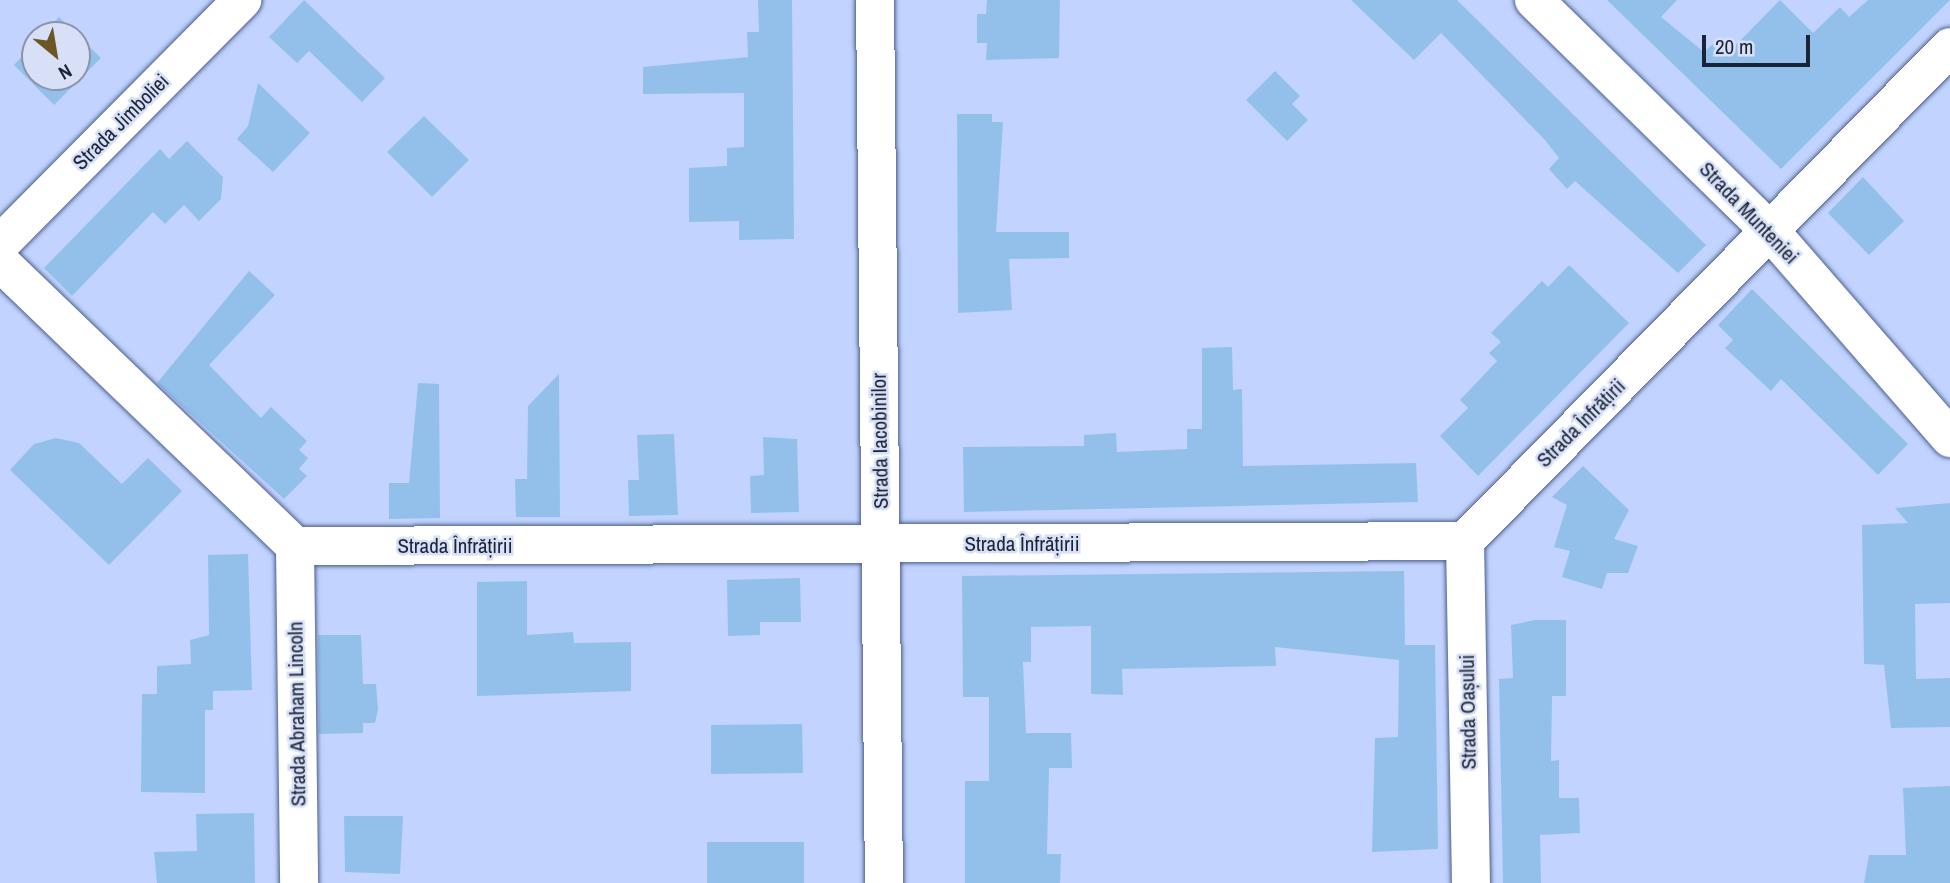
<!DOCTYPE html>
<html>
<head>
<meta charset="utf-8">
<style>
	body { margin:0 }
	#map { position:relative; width:1950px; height:883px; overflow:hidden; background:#c1d3fe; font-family:"Archivo Narrow",sans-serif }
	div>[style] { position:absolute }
	.building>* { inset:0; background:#93c0eb }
	.roads { filter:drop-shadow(0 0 2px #4d5f8d) drop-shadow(0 0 2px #4d5f8d) }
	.minor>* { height:38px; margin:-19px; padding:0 19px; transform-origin:19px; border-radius:19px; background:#fff }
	span { translate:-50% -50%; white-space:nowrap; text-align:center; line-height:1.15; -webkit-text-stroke:5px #d7e0f6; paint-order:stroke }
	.street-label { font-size:21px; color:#1b2336 }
	.north { position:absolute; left:21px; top:21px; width:70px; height:70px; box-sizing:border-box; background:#d7e0f6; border:2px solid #8c94a9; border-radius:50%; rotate:150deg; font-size:19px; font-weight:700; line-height:28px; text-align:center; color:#1b2336 }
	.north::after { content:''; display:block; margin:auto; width:24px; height:32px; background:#6b5726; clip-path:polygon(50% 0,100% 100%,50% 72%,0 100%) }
	.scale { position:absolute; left:1702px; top:35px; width:108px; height:32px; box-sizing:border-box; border:4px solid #1b2336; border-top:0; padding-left:9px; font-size:21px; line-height:24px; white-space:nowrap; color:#1b2336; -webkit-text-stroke:5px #d7e0f6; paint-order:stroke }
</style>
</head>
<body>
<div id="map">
	<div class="building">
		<div style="clip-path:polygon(304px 0,385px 78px,362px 102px,309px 51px,297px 63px,269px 37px)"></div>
		<div style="clip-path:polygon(758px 0,792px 0,794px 239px,739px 240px,739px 221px,689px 222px,689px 168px,727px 166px,727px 148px,744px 147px,744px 93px,643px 94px,643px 67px,748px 57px,747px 32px,759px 32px)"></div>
		<div style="clip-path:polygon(987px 0,1060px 0,1059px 58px,986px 60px,987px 43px,977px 43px,977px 14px,986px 14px)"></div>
		<div style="clip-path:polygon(1351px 0,1457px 0,1706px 245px,1678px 273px,1575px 181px,1567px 189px,1549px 169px,1559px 158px,1545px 140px,1441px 33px,1414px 60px)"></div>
		<div style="clip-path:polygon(1607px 0,1677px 0,1661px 17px,1704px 52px,1713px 44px,1725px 56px,1780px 0,1813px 33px,1840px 7px,1849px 17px,1868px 0,1950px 0,1781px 169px)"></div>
		<div style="clip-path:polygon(59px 17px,101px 58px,54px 105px,14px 65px,35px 42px,35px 77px,77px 77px,77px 35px,42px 35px)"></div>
		<div style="clip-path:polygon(1275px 71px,1300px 96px,1292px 104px,1308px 120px,1287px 141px,1246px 100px)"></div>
		<div style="clip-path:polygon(258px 83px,310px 133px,273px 172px,237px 139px,248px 126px)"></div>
		<div style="clip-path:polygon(957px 114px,992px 114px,992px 122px,1003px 122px,996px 232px,1069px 232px,1069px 258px,1009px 259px,1012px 310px,958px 313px)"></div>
		<div style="clip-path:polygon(424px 116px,469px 160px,432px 197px,387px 152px)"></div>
		<div style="clip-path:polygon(187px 141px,223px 177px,221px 199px,199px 221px,184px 205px,165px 224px,153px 212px,72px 296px,44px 268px,160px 149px,169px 159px)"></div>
		<div style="clip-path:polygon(1863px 177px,1904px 221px,1869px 255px,1828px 213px)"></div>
		<div style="clip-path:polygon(1569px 265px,1629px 323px,1478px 476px,1440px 436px,1468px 408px,1460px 400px,1497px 361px,1489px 353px,1501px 342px,1491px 333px,1542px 281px,1548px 287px)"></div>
		<div style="clip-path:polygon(249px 271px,275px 295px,209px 365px,261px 418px,271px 407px,307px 441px,299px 450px,308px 458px,299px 469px,307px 476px,284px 499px,157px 383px)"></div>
		<div style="clip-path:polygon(1752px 289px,1908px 444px,1878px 475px,1781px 379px,1771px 391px,1725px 348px,1733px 340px,1718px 325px)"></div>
		<div style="clip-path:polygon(1232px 347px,1233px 390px,1242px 389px,1243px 466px,1416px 463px,1418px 502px,964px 512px,963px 447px,1084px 446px,1084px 435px,1116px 433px,1117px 452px,1187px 449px,1187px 429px,1202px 429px,1202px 348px)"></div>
		<div style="clip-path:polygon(559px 374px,560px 517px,516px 517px,515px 479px,527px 479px,528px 406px)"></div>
		<div style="clip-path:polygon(418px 383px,439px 384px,440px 518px,389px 519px,389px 483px,409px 483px)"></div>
		<div style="clip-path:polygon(674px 434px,678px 515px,629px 516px,628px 480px,639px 480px,637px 435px)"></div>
		<div style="clip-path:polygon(763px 437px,797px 439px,799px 512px,751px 513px,750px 476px,764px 475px)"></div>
		<div style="clip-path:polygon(56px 438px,79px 443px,122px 484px,148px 458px,182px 491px,109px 565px,10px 470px,34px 444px)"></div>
		<div style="clip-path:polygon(1583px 466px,1629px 510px,1614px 539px,1638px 546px,1628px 573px,1607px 573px,1602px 589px,1562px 577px,1570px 551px,1554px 547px,1567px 505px,1552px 497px)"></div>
		<div style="clip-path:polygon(1950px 503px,1950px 603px,1915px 604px,1916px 679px,1950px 678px,1950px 727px,1891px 728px,1884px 665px,1864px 664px,1862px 525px,1908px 523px,1895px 508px)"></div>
		<div style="clip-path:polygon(248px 554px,252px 690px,213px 691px,213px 710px,205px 710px,205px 793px,141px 792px,142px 694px,157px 694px,157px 666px,191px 664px,190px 640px,209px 635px,208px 555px)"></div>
		<div style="clip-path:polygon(1404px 571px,1405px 645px,1435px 645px,1438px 849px,1372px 852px,1375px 738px,1398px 737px,1399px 660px,1275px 647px,1276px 666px,1122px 669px,1123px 695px,1091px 694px,1091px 626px,1031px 627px,1031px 662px,1023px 662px,1026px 733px,1071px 733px,1072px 768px,1049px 768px,1047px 854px,1061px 854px,1060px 883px,965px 883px,965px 781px,989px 781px,989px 697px,963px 697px,962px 576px)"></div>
		<div style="clip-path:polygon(800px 578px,801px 622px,760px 622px,760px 635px,728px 636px,727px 580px)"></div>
		<div style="clip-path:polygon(527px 581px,527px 635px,573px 632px,574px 643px,631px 642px,631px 691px,477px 696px,477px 582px)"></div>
		<div style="clip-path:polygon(1535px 620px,1566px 620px,1566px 696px,1552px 696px,1551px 761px,1559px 760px,1559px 798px,1579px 798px,1580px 833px,1540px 835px,1541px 883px,1503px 883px,1499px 679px,1513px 678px,1511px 625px)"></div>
		<div style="clip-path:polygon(318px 635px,361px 635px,363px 684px,376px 684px,378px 709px,375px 723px,363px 723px,363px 733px,319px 734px)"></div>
		<div style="clip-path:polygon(802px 724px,803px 773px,711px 774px,711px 725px)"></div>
		<div style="clip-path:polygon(1950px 786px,1950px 883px,1864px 883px,1869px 855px,1906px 855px,1903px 788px)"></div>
		<div style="clip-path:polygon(254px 813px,255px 883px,157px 883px,154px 852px,197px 851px,196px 814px)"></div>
		<div style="clip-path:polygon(344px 816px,403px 816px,400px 874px,345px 872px)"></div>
		<div style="clip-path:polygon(707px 842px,804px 842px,804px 883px,707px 883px)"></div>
	</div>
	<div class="roads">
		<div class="minor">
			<div style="left:875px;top:0;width:883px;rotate:89.42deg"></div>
			<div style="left:1534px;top:0;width:332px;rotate:44.4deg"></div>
			<div style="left:1771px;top:232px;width:273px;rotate:49deg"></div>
			<div style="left:0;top:244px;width:344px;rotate:-45.2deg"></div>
			<div style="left:0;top:262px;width:409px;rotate:43.9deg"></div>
			<div style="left:295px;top:546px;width:1170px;rotate:-0.24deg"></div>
			<div style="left:1465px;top:541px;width:692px;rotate:-45.53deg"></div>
			<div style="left:1465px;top:541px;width:342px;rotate:89deg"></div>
			<div style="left:295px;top:546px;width:337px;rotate:89.3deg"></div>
		</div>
	</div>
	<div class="street-label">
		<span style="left:121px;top:122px;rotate:-45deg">Strada Jimboliei</span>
		<span style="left:1749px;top:213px;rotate:46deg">Strada Munteniei</span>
		<span style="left:1581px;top:423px;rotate:-45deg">Strada Înfrățirii</span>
		<span style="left:880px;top:441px;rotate:-91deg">Strada Iacobinilor</span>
		<span style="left:1022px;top:544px">Strada Înfrățirii</span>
		<span style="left:455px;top:546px">Strada Înfrățirii</span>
		<span style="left:1468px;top:712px;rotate:-91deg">Strada Oașului</span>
		<span style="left:297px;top:714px;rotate:-91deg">Strada Abraham Lincoln</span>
	</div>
	<div class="north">N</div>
	<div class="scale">20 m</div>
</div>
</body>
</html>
